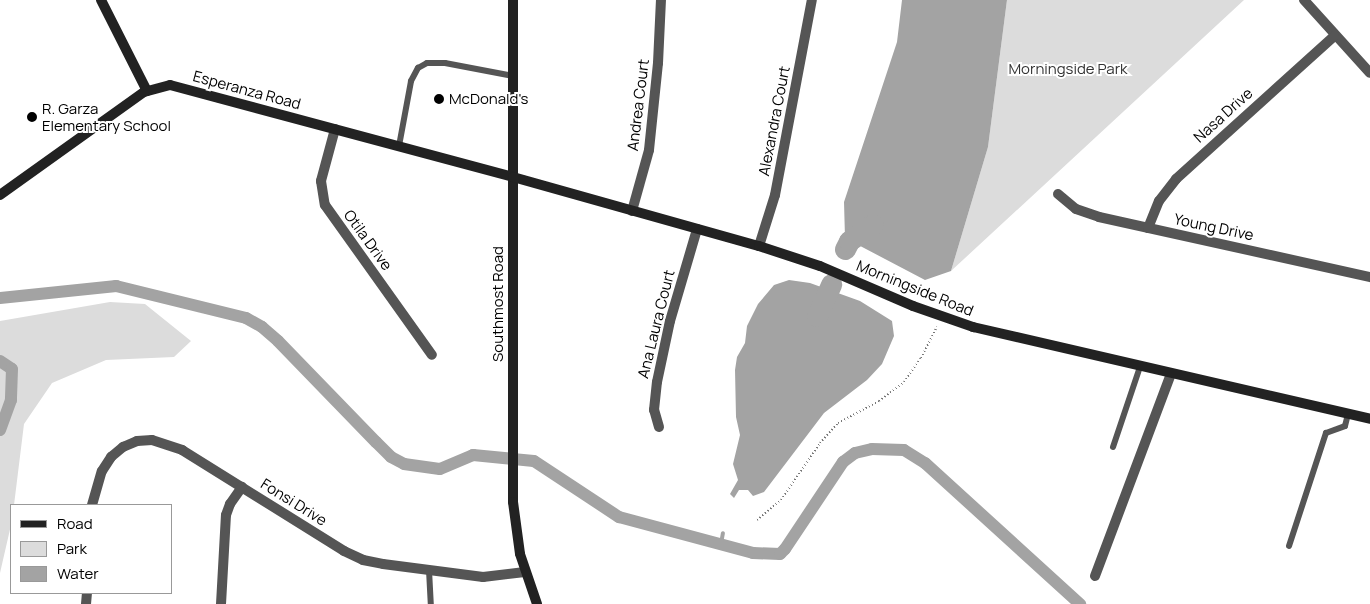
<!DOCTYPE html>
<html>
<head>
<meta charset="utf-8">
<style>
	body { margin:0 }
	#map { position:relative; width:1370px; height:604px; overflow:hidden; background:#fff; font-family:Manrope,sans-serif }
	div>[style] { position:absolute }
	.green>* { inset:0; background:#dcdcdc }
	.water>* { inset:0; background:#a3a3a3 }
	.stream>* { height:4px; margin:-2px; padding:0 2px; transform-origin:2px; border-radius:2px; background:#a3a3a3 }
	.canal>* { height:12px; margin:-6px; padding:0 6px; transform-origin:6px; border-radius:6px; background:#a3a3a3 }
	.river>* { height:21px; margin:-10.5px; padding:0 10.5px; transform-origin:10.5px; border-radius:10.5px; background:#a3a3a3 }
	.path>* { height:2px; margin-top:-1px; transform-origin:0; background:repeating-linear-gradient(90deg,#777 0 1px,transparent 0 3.5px) }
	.lane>* { height:6px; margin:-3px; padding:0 3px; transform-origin:3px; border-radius:3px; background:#555 }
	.street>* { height:10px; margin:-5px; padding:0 5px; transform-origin:5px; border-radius:5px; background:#555 }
	.secondary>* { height:10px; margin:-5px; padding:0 5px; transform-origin:5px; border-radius:5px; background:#222 }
	.dots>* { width:14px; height:14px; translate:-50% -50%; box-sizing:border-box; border:2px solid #fff; border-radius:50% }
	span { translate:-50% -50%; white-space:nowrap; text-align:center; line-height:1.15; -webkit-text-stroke:4px #fff; paint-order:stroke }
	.park-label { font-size:15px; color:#333 }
	.street-label { font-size:15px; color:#000 }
	.poi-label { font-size:15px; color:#000 }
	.left { translate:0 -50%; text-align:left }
	.legend { position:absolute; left:10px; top:504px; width:162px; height:90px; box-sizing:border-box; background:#fff; border:1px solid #999; margin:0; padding:6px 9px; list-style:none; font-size:15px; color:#000 }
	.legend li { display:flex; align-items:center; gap:10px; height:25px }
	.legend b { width:25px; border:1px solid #999 }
</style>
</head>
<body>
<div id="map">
	<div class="green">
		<div style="clip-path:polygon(1007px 0,1244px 0,951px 271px,988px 147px)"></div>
		<div style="clip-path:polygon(110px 302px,145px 304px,191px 341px,174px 357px,106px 360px,52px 383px,24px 424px,14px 505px,11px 505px,11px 525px,0 573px,0 321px)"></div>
	</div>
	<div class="water">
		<div style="clip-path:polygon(902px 0,1007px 0,988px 147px,951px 271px,925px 280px,845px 238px,844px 202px,897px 42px)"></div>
		<div style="clip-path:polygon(789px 280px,810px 283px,860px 301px,892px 321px,894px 336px,882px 364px,867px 380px,824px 413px,764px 492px,753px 496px,748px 490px,739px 490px,734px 498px,730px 494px,738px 480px,733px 464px,740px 435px,736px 417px,735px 370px,737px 357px,745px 343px,747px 326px,758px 304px,774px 285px)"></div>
	</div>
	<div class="stream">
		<div style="left:721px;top:544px;width:11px;rotate:-80deg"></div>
	</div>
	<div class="canal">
		<div style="left:0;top:298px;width:117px;rotate:-5.9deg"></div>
		<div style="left:116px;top:286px;width:134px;rotate:13.8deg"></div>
		<div style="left:246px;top:318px;width:18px;rotate:29deg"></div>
		<div style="left:262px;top:327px;width:21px;rotate:41deg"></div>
		<div style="left:278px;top:341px;width:141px;rotate:45.9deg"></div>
		<div style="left:376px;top:442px;width:21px;rotate:45deg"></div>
		<div style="left:391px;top:457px;width:15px;rotate:28deg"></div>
		<div style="left:404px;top:464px;width:36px;rotate:8deg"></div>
		<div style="left:440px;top:469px;width:36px;rotate:-23deg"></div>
		<div style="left:473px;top:455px;width:61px;rotate:5.6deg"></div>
		<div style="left:534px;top:461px;width:102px;rotate:33.4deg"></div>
		<div style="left:619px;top:517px;width:139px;rotate:15deg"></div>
		<div style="left:753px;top:553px;width:27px;rotate:2deg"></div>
		<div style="left:780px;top:554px;width:7px;rotate:-45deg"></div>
		<div style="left:785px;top:549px;width:105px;rotate:-56.3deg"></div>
		<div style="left:843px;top:462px;width:15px;rotate:-37deg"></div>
		<div style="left:855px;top:453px;width:17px;rotate:-13deg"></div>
		<div style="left:872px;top:449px;width:32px;rotate:2deg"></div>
		<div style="left:904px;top:450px;width:25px;rotate:32deg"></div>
		<div style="left:925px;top:463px;width:210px;rotate:42.3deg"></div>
		<div style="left:0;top:361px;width:14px;rotate:34deg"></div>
		<div style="left:12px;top:369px;width:31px;rotate:92deg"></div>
		<div style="left:11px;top:400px;width:32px;rotate:110deg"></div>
	</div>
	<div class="river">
		<div style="left:845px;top:249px;width:9px;rotate:-63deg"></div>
		<div style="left:849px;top:241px;width:29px;rotate:-35deg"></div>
		<div style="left:817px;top:316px;width:35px;rotate:-66deg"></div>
	</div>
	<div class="path">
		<div style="left:757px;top:520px;width:31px;rotate:-40deg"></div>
		<div style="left:781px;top:500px;width:69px;rotate:-55.6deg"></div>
		<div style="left:820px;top:443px;width:27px;rotate:-48deg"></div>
		<div style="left:838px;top:423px;width:47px;rotate:-28.2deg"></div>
		<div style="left:879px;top:401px;width:31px;rotate:-37deg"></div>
		<div style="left:904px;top:382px;width:29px;rotate:-55deg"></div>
		<div style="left:921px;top:358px;width:35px;rotate:-63deg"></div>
	</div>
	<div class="lane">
		<div style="left:399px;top:146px;width:66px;rotate:-79.5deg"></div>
		<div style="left:411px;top:81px;width:15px;rotate:-62deg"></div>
		<div style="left:418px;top:68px;width:10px;rotate:-29deg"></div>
		<div style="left:427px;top:63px;width:18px"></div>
		<div style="left:445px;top:63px;width:69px;rotate:10.8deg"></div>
		<div style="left:1113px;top:447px;width:84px;rotate:-71.4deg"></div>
		<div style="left:1289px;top:546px;width:119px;rotate:-71.9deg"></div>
		<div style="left:1326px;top:433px;width:20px;rotate:-20deg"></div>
		<div style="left:1345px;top:426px;width:12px;rotate:-76deg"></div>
		<div style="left:429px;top:570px;width:34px;rotate:87deg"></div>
	</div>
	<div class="street">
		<div style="left:1304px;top:0;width:98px;rotate:47.9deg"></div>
		<div style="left:335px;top:129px;width:54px;rotate:105.1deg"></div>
		<div style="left:321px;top:181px;width:24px;rotate:81deg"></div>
		<div style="left:325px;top:205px;width:184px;rotate:54.5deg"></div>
		<div style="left:1058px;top:194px;width:23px;rotate:40deg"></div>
		<div style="left:1076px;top:209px;width:24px;rotate:19deg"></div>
		<div style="left:1099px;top:217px;width:278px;rotate:12.5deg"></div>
		<div style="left:632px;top:211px;width:63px;rotate:-74.4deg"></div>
		<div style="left:649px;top:150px;width:87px;rotate:-84.1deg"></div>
		<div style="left:658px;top:63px;width:63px;rotate:-87.3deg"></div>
		<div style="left:1148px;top:228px;width:29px;rotate:-68deg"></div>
		<div style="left:1159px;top:201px;width:28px;rotate:-52deg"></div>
		<div style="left:1176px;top:179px;width:213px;rotate:-42.1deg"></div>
		<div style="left:759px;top:246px;width:53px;rotate:-72.6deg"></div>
		<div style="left:775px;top:195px;width:198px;rotate:-79.3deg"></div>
		<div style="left:659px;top:427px;width:18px;rotate:-106deg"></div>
		<div style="left:654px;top:410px;width:28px;rotate:-84deg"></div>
		<div style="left:657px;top:382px;width:62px;rotate:-78deg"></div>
		<div style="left:670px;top:321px;width:96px;rotate:-73.6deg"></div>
		<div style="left:92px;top:505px;width:35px;rotate:-74deg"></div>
		<div style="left:102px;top:471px;width:17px;rotate:-57deg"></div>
		<div style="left:111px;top:457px;width:16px;rotate:-40deg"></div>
		<div style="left:123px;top:447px;width:15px;rotate:-23deg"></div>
		<div style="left:137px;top:441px;width:15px;rotate:-4deg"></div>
		<div style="left:152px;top:440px;width:32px;rotate:18deg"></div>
		<div style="left:182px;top:450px;width:191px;rotate:31.9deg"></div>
		<div style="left:344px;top:551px;width:21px;rotate:25deg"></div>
		<div style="left:363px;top:560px;width:20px;rotate:11deg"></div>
		<div style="left:383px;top:564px;width:101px;rotate:7.4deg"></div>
		<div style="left:483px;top:577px;width:42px;rotate:-6.8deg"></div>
		<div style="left:1095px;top:576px;width:216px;rotate:-69.4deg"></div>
		<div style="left:86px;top:604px;width:11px;rotate:-85deg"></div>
		<div style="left:221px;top:604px;width:89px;rotate:-86.8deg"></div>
		<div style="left:226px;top:515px;width:12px;rotate:-70deg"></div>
		<div style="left:230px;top:504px;width:21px;rotate:-55deg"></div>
	</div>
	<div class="secondary">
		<div style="left:101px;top:0;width:102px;rotate:63.2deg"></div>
		<div style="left:513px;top:0;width:502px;rotate:90deg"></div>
		<div style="left:513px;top:502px;width:52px;rotate:82.3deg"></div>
		<div style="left:520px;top:554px;width:53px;rotate:71.2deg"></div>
		<div style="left:0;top:195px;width:177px;rotate:-35.6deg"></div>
		<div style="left:144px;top:92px;width:27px;rotate:-15deg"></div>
		<div style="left:170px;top:85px;width:355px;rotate:15deg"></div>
		<div style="left:513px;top:177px;width:255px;rotate:15.7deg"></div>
		<div style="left:759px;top:246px;width:64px;rotate:18.2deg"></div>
		<div style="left:820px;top:266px;width:101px;rotate:23.3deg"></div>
		<div style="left:913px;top:306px;width:64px;rotate:19.3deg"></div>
		<div style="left:973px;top:327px;width:408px;rotate:13deg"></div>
	</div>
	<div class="dots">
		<div style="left:439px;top:99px;background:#000"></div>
		<div style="left:32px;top:117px;background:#000"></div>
	</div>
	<div class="park-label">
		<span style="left:1068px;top:69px">Morningside Park</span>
	</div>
	<div class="street-label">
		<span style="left:247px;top:90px;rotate:15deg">Esperanza Road</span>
		<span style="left:638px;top:105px;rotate:-83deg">Andrea Court</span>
		<span style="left:1223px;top:115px;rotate:-42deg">Nasa Drive</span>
		<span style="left:774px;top:121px;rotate:-79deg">Alexandra Court</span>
		<span style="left:1214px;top:227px;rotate:12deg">Young Drive</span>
		<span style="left:368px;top:240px;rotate:54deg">Otila Drive</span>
		<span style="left:915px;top:288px;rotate:22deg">Morningside Road</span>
		<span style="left:498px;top:304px;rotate:-90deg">Southmost Road</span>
		<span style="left:656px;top:324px;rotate:-76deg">Ana Laura Court</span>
		<span style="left:294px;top:502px;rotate:32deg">Fonsi Drive</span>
	</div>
	<div class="poi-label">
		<span class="left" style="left:449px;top:99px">McDonald's</span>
		<span class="left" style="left:42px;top:117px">R. Garza<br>Elementary School</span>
	</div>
	<ul class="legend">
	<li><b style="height:6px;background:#222"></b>Road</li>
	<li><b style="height:14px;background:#dcdcdc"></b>Park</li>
	<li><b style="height:14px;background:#a3a3a3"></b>Water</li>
	</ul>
</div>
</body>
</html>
